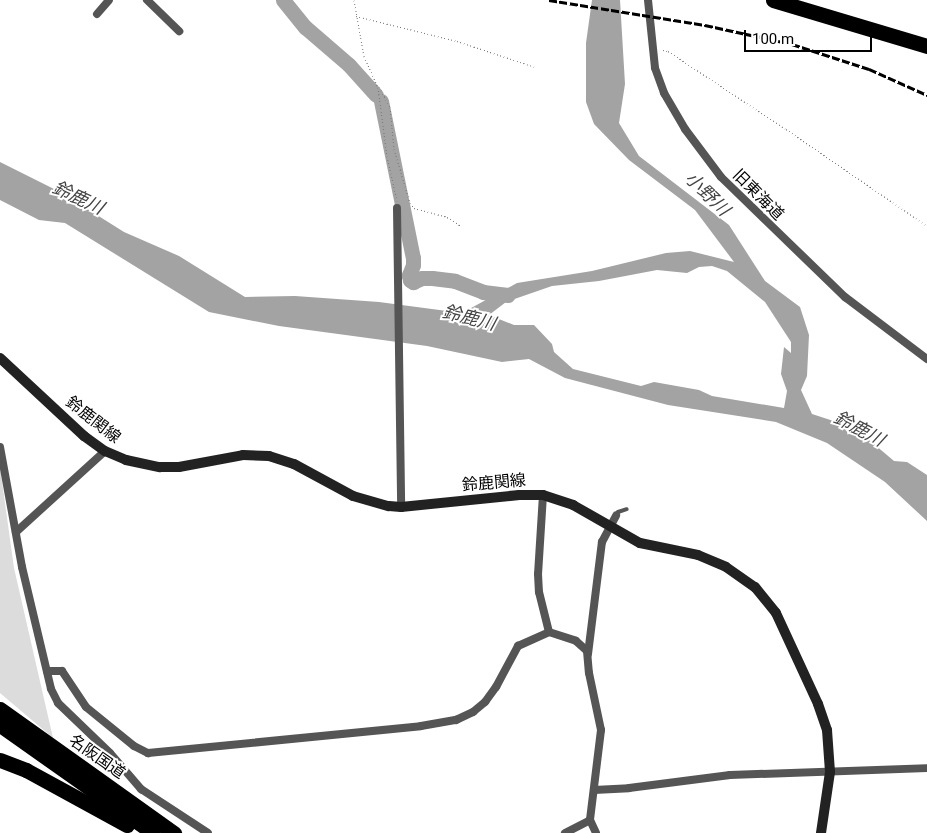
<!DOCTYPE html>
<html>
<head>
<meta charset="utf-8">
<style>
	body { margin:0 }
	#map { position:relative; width:927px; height:833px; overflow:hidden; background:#fff; font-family:Roboto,"Noto Sans JP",sans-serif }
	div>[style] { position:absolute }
	.green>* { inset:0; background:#dcdcdc }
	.water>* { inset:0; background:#a3a3a3 }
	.river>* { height:15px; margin:-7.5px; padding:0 7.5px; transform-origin:7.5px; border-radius:7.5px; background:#a3a3a3 }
	.path>* { height:1px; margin-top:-0.5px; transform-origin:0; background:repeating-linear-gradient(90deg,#777 0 1px,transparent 0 3.5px) }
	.lane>* { height:4px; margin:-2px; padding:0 2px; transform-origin:2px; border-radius:2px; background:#555 }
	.street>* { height:8px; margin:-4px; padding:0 4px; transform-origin:4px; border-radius:4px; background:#555 }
	.secondary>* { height:10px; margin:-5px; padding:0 5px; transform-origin:5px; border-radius:5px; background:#222 }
	.highway>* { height:15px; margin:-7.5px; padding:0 7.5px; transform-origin:7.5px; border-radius:7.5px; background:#000 }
	.rail>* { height:2.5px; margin-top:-1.25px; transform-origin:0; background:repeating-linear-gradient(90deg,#000 0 8px,transparent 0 10.5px) }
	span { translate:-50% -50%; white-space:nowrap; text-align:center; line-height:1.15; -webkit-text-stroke:4px #fff; paint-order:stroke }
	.street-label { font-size:16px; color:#000 }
	.water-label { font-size:18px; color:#444; font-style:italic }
	.scale { position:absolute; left:744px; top:30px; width:128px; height:22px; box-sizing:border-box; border:2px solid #000; border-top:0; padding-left:6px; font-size:15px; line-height:18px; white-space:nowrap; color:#000; -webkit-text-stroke:4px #fff; paint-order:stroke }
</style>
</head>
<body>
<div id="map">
	<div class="green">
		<div style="clip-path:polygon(0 467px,14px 568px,53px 738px,0 693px)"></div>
	</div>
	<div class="water">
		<div style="clip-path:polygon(evenodd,592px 0,620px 0,625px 84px,619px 123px,639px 156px,729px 225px,765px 281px,800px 307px,809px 335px,807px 376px,801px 390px,812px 414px,855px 428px,894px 461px,907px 462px,927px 475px,927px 521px,885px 482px,827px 443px,776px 422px,668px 405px,565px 378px,529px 359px,502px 362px,427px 346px,279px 326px,209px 312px,65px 223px,39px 220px,0 200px,0 162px,62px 193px,124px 232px,179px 256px,245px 297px,295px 296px,379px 302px,462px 313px,517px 283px,592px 271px,666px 253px,690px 251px,734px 262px,695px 210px,629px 160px,594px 124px,586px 102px,586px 43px,592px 0,712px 266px,727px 271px,765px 302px,791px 342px,791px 353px,784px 347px,781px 374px,787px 391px,784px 408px,712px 396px,699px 390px,654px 382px,641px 386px,573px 369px,554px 352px,552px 344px,534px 325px,514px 325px,489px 315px,506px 302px,552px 286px,599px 281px,657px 270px,687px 273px,699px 267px,712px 266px)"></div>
	</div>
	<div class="river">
		<div style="left:283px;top:0;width:35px;rotate:51deg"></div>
		<div style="left:305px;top:27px;width:58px;rotate:40.8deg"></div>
		<div style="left:349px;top:65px;width:40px;rotate:48deg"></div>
		<div style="left:381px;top:101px;width:160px;rotate:78.5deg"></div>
		<div style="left:413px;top:258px;width:7px;rotate:90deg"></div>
		<div style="left:413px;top:265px;width:11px;rotate:112deg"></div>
		<div style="left:409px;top:275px;width:5px;rotate:79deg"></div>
		<div style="left:410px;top:280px;width:4px;rotate:34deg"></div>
		<div style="left:413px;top:282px;width:10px;rotate:-24deg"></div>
		<div style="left:422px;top:278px;width:10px"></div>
		<div style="left:432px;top:278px;width:23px;rotate:7deg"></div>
		<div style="left:455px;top:281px;width:30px;rotate:21deg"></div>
		<div style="left:483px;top:292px;width:25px;rotate:7deg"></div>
	</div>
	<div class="path">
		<div style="left:354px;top:0;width:57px;rotate:79.9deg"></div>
		<div style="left:364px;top:56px;width:34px;rotate:66deg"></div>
		<div style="left:378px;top:87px;width:70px;rotate:82.6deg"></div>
		<div style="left:387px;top:156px;width:46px;rotate:77.5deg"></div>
		<div style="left:356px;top:16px;width:104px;rotate:13.9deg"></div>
		<div style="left:457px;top:41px;width:82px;rotate:18.4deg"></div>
		<div style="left:663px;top:50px;width:5px;rotate:11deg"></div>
		<div style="left:668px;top:51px;width:141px;rotate:33.5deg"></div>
		<div style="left:786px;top:129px;width:171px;rotate:34.5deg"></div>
		<div style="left:379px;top:87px;width:23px;rotate:61deg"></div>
		<div style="left:390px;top:107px;width:42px;rotate:84.6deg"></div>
		<div style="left:394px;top:149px;width:56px;rotate:73.5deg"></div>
		<div style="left:410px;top:203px;width:6px;rotate:51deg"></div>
		<div style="left:414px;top:208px;width:34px;rotate:15deg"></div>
		<div style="left:447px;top:217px;width:17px;rotate:33deg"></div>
	</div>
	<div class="lane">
		<div style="left:616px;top:516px;width:4px;rotate:-63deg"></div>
		<div style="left:618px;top:512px;width:9px;rotate:-18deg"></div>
	</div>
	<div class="street">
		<div style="left:147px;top:0;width:45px;rotate:44.1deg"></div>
		<div style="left:648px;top:0;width:68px;rotate:84.1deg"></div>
		<div style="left:655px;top:68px;width:27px;rotate:70deg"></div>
		<div style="left:664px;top:93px;width:42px;rotate:59.7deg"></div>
		<div style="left:685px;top:129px;width:60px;rotate:53.1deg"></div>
		<div style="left:721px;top:177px;width:173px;rotate:44.1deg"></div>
		<div style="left:845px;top:297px;width:103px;rotate:37.1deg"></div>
		<div style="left:97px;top:14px;width:18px;rotate:-49deg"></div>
		<div style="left:397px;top:208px;width:299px;rotate:89.2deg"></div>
		<div style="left:0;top:447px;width:122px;rotate:79.6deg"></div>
		<div style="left:22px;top:567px;width:125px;rotate:76.6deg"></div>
		<div style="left:51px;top:689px;width:16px;rotate:63deg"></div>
		<div style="left:58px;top:703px;width:72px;rotate:43.9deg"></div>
		<div style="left:110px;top:753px;width:48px;rotate:49.3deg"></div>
		<div style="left:141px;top:789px;width:80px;rotate:33.3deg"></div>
		<div style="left:543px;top:495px;width:79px;rotate:93.6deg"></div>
		<div style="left:538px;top:574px;width:18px;rotate:87deg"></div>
		<div style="left:539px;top:592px;width:41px;rotate:76deg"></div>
		<div style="left:16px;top:532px;width:120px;rotate:-42.3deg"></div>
		<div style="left:588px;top:654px;width:113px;rotate:-82.9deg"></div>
		<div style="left:602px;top:542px;width:30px;rotate:-62deg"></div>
		<div style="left:47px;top:671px;width:15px"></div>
		<div style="left:62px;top:671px;width:43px;rotate:56.3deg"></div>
		<div style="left:86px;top:707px;width:62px;rotate:39.1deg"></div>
		<div style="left:134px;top:746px;width:16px;rotate:27deg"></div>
		<div style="left:148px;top:753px;width:274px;rotate:-5.6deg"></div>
		<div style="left:421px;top:726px;width:36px;rotate:-10deg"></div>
		<div style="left:456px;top:720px;width:19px;rotate:-25deg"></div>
		<div style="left:473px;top:712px;width:16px;rotate:-40deg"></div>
		<div style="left:485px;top:702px;width:19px;rotate:-54deg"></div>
		<div style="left:496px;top:687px;width:47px;rotate:-61.8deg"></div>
		<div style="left:518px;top:646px;width:34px;rotate:-24deg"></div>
		<div style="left:549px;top:632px;width:28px;rotate:18deg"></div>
		<div style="left:576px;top:641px;width:15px;rotate:42deg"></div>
		<div style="left:587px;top:651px;width:22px;rotate:85deg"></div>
		<div style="left:589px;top:673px;width:58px;rotate:78.1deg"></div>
		<div style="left:601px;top:730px;width:91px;rotate:97deg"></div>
		<div style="left:590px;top:820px;width:14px;rotate:65deg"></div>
		<div style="left:594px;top:790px;width:35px;rotate:-3deg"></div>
		<div style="left:629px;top:788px;width:102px;rotate:-7.3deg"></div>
		<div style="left:730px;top:775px;width:197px;rotate:-2deg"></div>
		<div style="left:565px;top:833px;width:28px;rotate:-27deg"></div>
	</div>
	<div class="secondary">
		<div style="left:0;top:358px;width:115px;rotate:42.9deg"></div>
		<div style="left:84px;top:436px;width:26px;rotate:36deg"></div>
		<div style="left:105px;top:451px;width:23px;rotate:23deg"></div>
		<div style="left:126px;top:460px;width:35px;rotate:12deg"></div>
		<div style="left:160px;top:467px;width:19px"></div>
		<div style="left:179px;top:467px;width:65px;rotate:-10.6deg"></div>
		<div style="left:243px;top:455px;width:26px;rotate:2deg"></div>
		<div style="left:269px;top:456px;width:26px;rotate:18deg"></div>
		<div style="left:294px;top:464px;width:67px;rotate:28.5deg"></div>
		<div style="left:353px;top:496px;width:37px;rotate:16deg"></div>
		<div style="left:389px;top:506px;width:12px;rotate:5deg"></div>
		<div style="left:401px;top:507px;width:119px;rotate:-5.8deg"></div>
		<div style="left:519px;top:495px;width:24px"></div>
		<div style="left:543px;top:495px;width:32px;rotate:18deg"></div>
		<div style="left:573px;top:505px;width:77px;rotate:29.6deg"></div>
		<div style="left:640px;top:543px;width:59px;rotate:11.7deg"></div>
		<div style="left:698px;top:555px;width:30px;rotate:23deg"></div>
		<div style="left:726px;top:567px;width:35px;rotate:35deg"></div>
		<div style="left:755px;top:587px;width:33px;rotate:51deg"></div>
		<div style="left:776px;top:613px;width:100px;rotate:65.2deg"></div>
		<div style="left:818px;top:704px;width:28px;rotate:71deg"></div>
		<div style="left:827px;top:730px;width:42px;rotate:85.9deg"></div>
		<div style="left:830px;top:772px;width:62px;rotate:98.4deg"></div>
	</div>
	<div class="highway">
		<div style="left:773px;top:0;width:161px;rotate:16.6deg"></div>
		<div style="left:0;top:709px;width:214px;rotate:35.5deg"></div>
		<div style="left:0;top:725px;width:187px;rotate:35.2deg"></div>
		<div style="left:0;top:760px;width:28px;rotate:21deg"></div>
		<div style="left:26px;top:770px;width:115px;rotate:28.6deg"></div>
	</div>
	<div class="rail">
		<div style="left:549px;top:0;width:158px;rotate:9.1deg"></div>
		<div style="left:705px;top:25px;width:89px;rotate:12.3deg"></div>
		<div style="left:792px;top:44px;width:81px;rotate:18deg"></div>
		<div style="left:869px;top:69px;width:64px;rotate:24.1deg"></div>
	</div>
	<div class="street-label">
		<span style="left:758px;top:195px;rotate:45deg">旧東海道</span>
		<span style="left:93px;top:420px;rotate:38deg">鈴鹿関線</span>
		<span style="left:494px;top:483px;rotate:-5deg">鈴鹿関線</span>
		<span style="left:97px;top:757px;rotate:35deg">名阪国道</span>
	</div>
	<div class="water-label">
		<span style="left:707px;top:194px;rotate:44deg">小野川</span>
		<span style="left:78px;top:198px;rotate:25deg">鈴鹿川</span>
		<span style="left:469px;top:318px;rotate:14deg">鈴鹿川</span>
		<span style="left:859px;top:429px;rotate:28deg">鈴鹿川</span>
	</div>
	<div class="scale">100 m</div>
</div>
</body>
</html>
